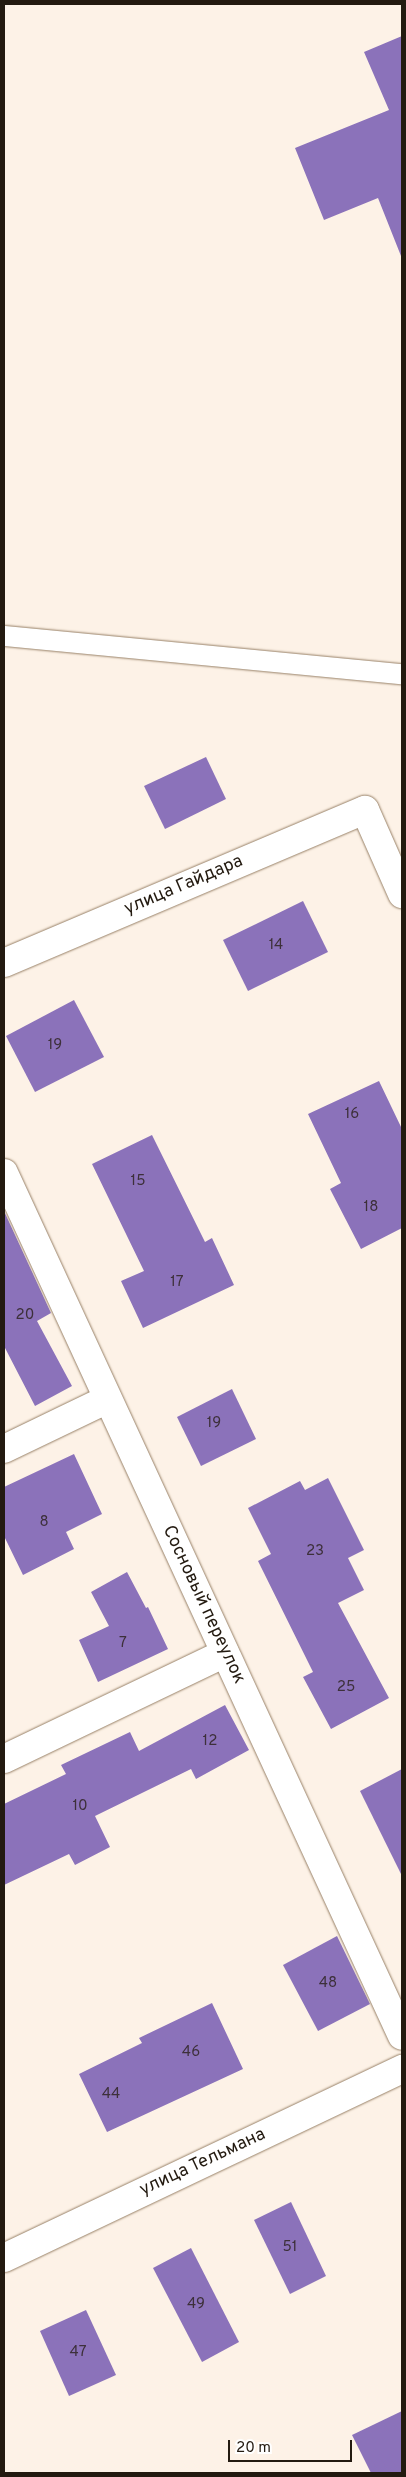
<!DOCTYPE html>
<html>
<head>
<meta charset="utf-8">
<style>
	body { margin:0 }
	#map { position:relative; width:406px; height:2477px; overflow:hidden; background:#fdf2e7; font-family:Overpass,sans-serif }
	div>[style] { position:absolute }
	.building>* { inset:0; background:#8b72ba }
	.roads { filter:drop-shadow(0 0 1px #988167) drop-shadow(0 0 1px #988167) }
	.service>* { height:20px; margin:-10px; padding:0 10px; transform-origin:10px; border-radius:10px; background:#fff }
	.minor>* { height:28px; margin:-14px; padding:0 14px; transform-origin:14px; border-radius:14px; background:#fff }
	span { translate:-50% -50%; white-space:nowrap; text-align:center; line-height:1.15; -webkit-text-stroke:4px #fff; paint-order:stroke }
	.number-label { font-size:15px; color:#3d303a }
	.number-label span { -webkit-text-stroke-width:0 }
	.street-label { font-size:18px; color:#231a10 }
	.frame { position:absolute; inset:0; border:5px solid #231a10; pointer-events:none }
	.scale { position:absolute; left:228px; top:2440px; width:124px; height:22px; box-sizing:border-box; border:2px solid #231a10; border-top:0; padding-left:6px; font-size:15px; line-height:18px; white-space:nowrap; color:#231a10; -webkit-text-stroke:4px #fff; paint-order:stroke }
</style>
</head>
<body>
<div id="map">
	<div class="building">
		<div style="clip-path:polygon(402px 36px,402px 256px,401px 256px,378px 198px,324px 220px,295px 148px,389px 110px,364px 52px)"></div>
		<div style="clip-path:polygon(206px 757px,226px 799px,165px 829px,144px 786px)"></div>
		<div style="clip-path:polygon(303px 901px,328px 952px,248px 991px,223px 940px)"></div>
		<div style="clip-path:polygon(74px 1000px,104px 1057px,35px 1092px,6px 1036px)"></div>
		<div style="clip-path:polygon(379px 1081px,402px 1129px,402px 1228px,361px 1249px,330px 1189px,341px 1183px,308px 1114px)"></div>
		<div style="clip-path:polygon(152px 1135px,205px 1242px,212px 1238px,234px 1285px,143px 1328px,121px 1281px,144px 1271px,92px 1164px)"></div>
		<div style="clip-path:polygon(4px 1211px,51px 1313px,37px 1321px,72px 1386px,35px 1406px,4px 1346px)"></div>
		<div style="clip-path:polygon(232px 1389px,256px 1439px,201px 1466px,177px 1417px)"></div>
		<div style="clip-path:polygon(74px 1454px,102px 1514px,66px 1532px,74px 1549px,23px 1575px,4px 1536px,4px 1487px)"></div>
		<div style="clip-path:polygon(328px 1478px,364px 1550px,348px 1558px,364px 1590px,338px 1603px,389px 1698px,331px 1729px,303px 1677px,313px 1672px,258px 1561px,271px 1554px,248px 1508px,300px 1481px,305px 1490px)"></div>
		<div style="clip-path:polygon(127px 1572px,146px 1608px,148px 1607px,168px 1649px,98px 1682px,79px 1640px,109px 1626px,91px 1592px)"></div>
		<div style="clip-path:polygon(225px 1705px,249px 1750px,196px 1779px,191px 1769px,95px 1816px,110px 1847px,75px 1865px,69px 1854px,4px 1885px,4px 1804px,66px 1774px,61px 1765px,130px 1732px,139px 1751px)"></div>
		<div style="clip-path:polygon(402px 1769px,402px 1876px,360px 1791px)"></div>
		<div style="clip-path:polygon(337px 1936px,370px 2004px,318px 2031px,283px 1965px)"></div>
		<div style="clip-path:polygon(212px 2003px,243px 2069px,107px 2132px,79px 2074px,142px 2043px,139px 2038px)"></div>
		<div style="clip-path:polygon(291px 2202px,326px 2276px,290px 2294px,254px 2220px)"></div>
		<div style="clip-path:polygon(191px 2248px,239px 2342px,202px 2362px,153px 2268px)"></div>
		<div style="clip-path:polygon(86px 2310px,116px 2375px,69px 2396px,40px 2331px)"></div>
		<div style="clip-path:polygon(402px 2411px,402px 2473px,371px 2473px,352px 2435px)"></div>
	</div>
	<div class="roads">
		<div class="service">
			<div style="left:4px;top:636px;width:400px;rotate:5.5deg"></div>
		</div>
		<div class="minor">
			<div style="left:4px;top:963px;width:392px;rotate:-23deg"></div>
			<div style="left:365px;top:810px;width:92px;rotate:66.2deg"></div>
			<div style="left:4px;top:1173px;width:950px;rotate:65.24deg"></div>
			<div style="left:4px;top:1449px;width:115px;rotate:-25.7deg"></div>
			<div style="left:4px;top:1759px;width:245px;rotate:-25.6deg"></div>
			<div style="left:4px;top:2258px;width:441px;rotate:-25.4deg"></div>
		</div>
	</div>
	<div class="number-label">
		<span style="left:276px;top:946px">14</span>
		<span style="left:55px;top:1046px">19</span>
		<span style="left:352px;top:1115px">16</span>
		<span style="left:138px;top:1182px">15</span>
		<span style="left:371px;top:1208px">18</span>
		<span style="left:177px;top:1283px">17</span>
		<span style="left:25px;top:1316px">20</span>
		<span style="left:214px;top:1424px">19</span>
		<span style="left:44px;top:1523px">8</span>
		<span style="left:315px;top:1552px">23</span>
		<span style="left:123px;top:1644px">7</span>
		<span style="left:346px;top:1688px">25</span>
		<span style="left:210px;top:1742px">12</span>
		<span style="left:80px;top:1807px">10</span>
		<span style="left:328px;top:1984px">48</span>
		<span style="left:191px;top:2053px">46</span>
		<span style="left:111px;top:2095px">44</span>
		<span style="left:290px;top:2248px">51</span>
		<span style="left:196px;top:2305px">49</span>
		<span style="left:78px;top:2353px">47</span>
	</div>
	<div class="street-label">
		<span style="left:184px;top:886px;rotate:-23deg">улица Гайдара</span>
		<span style="left:203px;top:1605px;rotate:65deg">Сосновый переулок</span>
		<span style="left:203px;top:2163px;rotate:-25deg">улица Тельмана</span>
	</div>
	<div class="frame"></div>
	<div class="scale">20 m</div>
</div>
</body>
</html>
